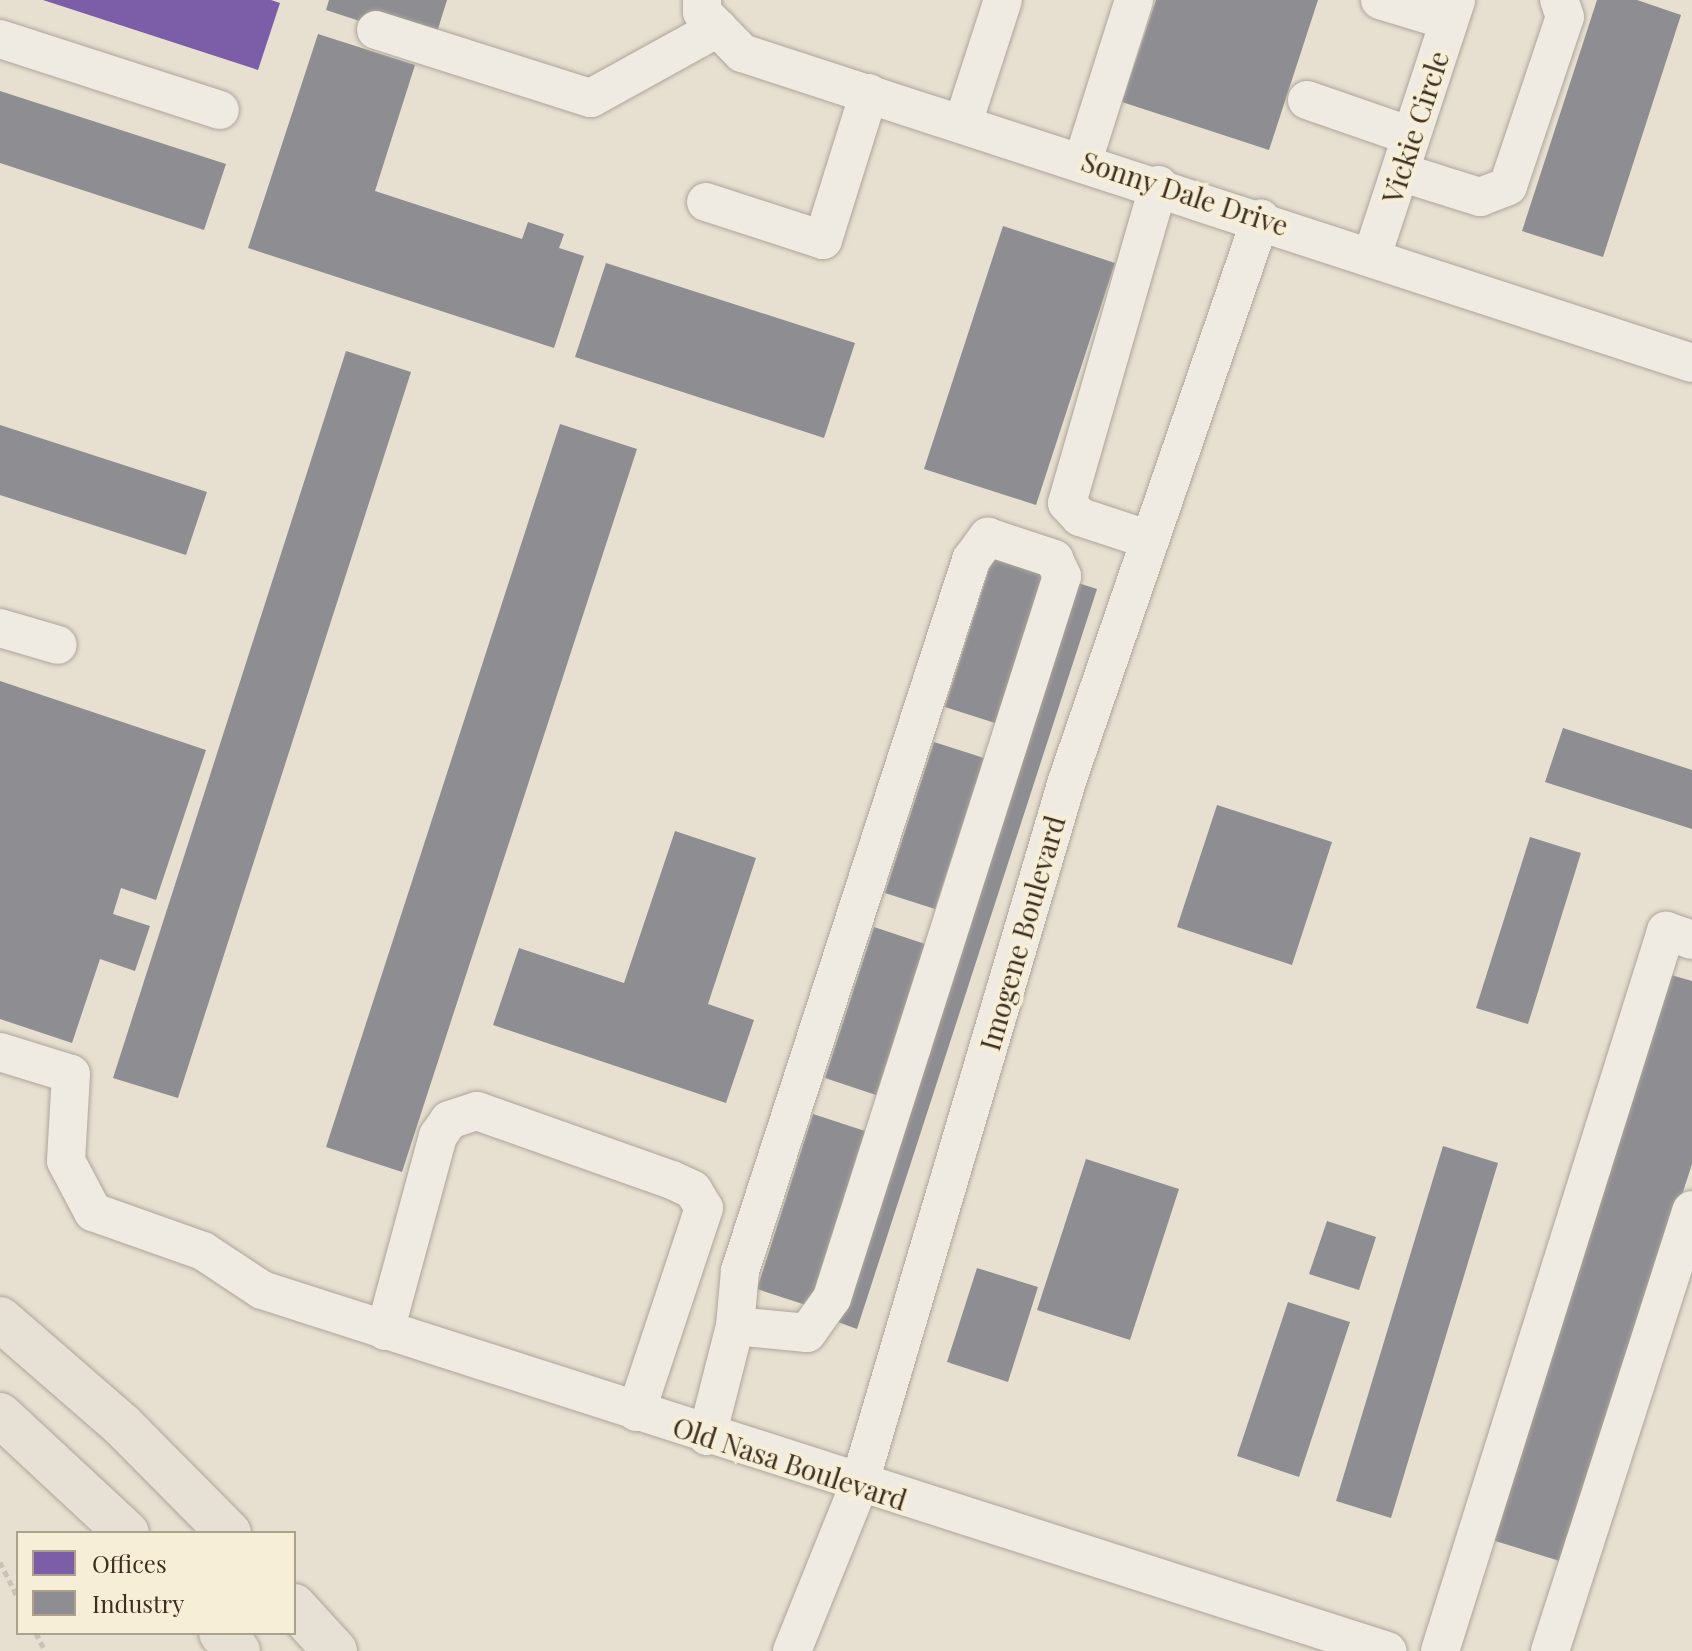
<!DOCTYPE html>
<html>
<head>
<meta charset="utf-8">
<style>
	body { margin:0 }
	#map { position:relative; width:1692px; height:1651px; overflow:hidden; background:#e7e0d1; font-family:"Playfair Display",serif }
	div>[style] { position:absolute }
	.offices>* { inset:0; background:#7b5ea7 }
	.industry>* { inset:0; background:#8d8d92 }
	.path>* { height:5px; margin-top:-2.5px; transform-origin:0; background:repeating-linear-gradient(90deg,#c8c2b9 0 6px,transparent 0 10px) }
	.roads { filter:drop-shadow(0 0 2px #ada599) drop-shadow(0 0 2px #ada599) }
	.minor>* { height:38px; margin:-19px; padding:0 19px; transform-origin:19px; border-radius:19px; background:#efebe3 }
	.major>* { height:44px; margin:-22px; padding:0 22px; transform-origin:22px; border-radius:22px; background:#e6e1d4 }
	span { translate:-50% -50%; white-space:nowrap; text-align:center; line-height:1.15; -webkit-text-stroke:8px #f7eed8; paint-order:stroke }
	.street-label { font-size:28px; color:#3d2e20 }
	.legend { position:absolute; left:16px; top:1531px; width:280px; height:104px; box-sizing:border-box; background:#f7eed8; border:2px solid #ada18e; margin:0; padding:10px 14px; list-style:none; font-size:24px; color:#3d2e20 }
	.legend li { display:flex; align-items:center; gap:16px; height:40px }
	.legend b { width:40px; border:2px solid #ada18e }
</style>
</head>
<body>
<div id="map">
	<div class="offices">
		<div style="clip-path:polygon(43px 0,271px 0,280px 3px,258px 70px)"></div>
	</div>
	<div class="industry">
		<div style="clip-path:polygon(329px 0,447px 0,433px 45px,326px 10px)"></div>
		<div style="clip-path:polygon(1156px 0,1318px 0,1269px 150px,1122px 102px)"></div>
		<div style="clip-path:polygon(1597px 0,1637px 0,1681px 15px,1603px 257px,1522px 231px)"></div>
		<div style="clip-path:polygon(318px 34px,415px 65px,375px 191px,522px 239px,528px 222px,564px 234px,559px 248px,584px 256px,554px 348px,248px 248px)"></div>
		<div style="clip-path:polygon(0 91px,226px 164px,204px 230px,0 163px)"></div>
		<div style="clip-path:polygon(1003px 226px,1115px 263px,1036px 505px,924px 469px)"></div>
		<div style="clip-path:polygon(606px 263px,855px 343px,824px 438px,575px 357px)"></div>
		<div style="clip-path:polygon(346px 351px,411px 372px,178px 1098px,113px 1078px)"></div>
		<div style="clip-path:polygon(560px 424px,637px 449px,402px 1172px,326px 1147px)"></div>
		<div style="clip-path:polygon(0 425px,207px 492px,186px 555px,0 495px)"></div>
		<div style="clip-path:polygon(994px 554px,1045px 570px,995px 723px,945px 707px)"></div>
		<div style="clip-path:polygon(1078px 583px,1097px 589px,857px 1329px,838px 1322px)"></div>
		<div style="clip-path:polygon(0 681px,206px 750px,156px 900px,121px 888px,113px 914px,150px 926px,135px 971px,100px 959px,72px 1043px,0 1019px)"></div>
		<div style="clip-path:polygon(1563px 728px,1692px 770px,1692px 829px,1545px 782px)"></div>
		<div style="clip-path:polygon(934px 742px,984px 758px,935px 909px,885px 893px)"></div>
		<div style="clip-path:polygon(1217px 805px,1332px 842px,1292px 965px,1177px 927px)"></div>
		<div style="clip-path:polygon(675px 831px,756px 858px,708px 1004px,754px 1020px,726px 1103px,493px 1025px,519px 948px,624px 983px)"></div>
		<div style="clip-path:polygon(1530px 837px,1581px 853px,1528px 1024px,1476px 1008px)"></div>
		<div style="clip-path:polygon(874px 927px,925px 944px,876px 1095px,825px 1078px)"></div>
		<div style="clip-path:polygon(1671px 975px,1692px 981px,1692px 1164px,1563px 1562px,1489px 1539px)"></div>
		<div style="clip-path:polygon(813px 1114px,865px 1131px,809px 1306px,757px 1289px)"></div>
		<div style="clip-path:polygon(1443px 1146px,1498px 1163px,1391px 1518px,1336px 1501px)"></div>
		<div style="clip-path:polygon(1086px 1159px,1179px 1189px,1130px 1340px,1037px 1310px)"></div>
		<div style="clip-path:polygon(1327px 1221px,1376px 1237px,1359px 1290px,1309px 1274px)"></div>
		<div style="clip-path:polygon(977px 1268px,1038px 1287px,1008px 1382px,947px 1362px)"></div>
		<div style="clip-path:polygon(1288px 1302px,1350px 1322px,1299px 1477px,1237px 1456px)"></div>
	</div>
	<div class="path">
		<div style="left:0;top:1562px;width:40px;rotate:63.4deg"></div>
		<div style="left:36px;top:1633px;width:20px;rotate:63deg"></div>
	</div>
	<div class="roads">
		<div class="minor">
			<div style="left:702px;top:0;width:12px;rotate:90deg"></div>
			<div style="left:702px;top:12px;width:57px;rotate:45.7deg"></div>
			<div style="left:742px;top:53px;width:999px;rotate:18.07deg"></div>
			<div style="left:1380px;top:0;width:72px;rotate:16.9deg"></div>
			<div style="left:376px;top:30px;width:225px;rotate:17.6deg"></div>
			<div style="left:591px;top:98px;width:145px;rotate:-28.9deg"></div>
			<div style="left:0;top:39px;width:231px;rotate:17.9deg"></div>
			<div style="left:1307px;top:100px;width:110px;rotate:19.1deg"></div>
			<div style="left:963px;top:123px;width:129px;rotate:-72deg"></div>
			<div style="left:1083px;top:161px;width:169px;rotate:-72.4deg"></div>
			<div style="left:1400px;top:172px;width:84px;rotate:17.4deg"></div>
			<div style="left:1480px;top:197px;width:30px;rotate:-21deg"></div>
			<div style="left:1508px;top:186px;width:178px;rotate:-71.4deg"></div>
			<div style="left:1565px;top:17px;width:18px;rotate:-109deg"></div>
			<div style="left:706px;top:202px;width:123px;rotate:18deg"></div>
			<div style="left:823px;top:240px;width:154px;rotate:-72.6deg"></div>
			<div style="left:1373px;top:253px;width:266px;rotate:-71.8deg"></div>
			<div style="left:1150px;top:540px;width:74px;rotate:-161.8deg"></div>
			<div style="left:1080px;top:517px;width:19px;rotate:-133deg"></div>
			<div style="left:1067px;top:503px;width:331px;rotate:-73.9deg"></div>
			<div style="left:0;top:628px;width:60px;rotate:16.3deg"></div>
			<div style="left:0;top:1052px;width:74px;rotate:17.2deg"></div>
			<div style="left:71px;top:1074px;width:87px;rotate:93.3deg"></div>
			<div style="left:66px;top:1161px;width:58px;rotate:62.1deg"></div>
			<div style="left:93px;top:1212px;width:117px;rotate:19.5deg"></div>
			<div style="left:203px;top:1251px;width:71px;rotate:33.5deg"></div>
			<div style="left:262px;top:1290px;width:1182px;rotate:17.79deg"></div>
			<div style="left:385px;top:1331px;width:202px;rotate:-74.8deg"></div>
			<div style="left:438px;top:1136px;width:19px;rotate:-55deg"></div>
			<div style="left:449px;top:1120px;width:29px;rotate:-18deg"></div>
			<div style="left:477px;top:1111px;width:207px;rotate:19.5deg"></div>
			<div style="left:672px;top:1180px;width:23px;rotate:25deg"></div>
			<div style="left:693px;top:1190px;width:21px;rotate:59deg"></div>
			<div style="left:704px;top:1208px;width:215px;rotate:108.4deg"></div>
			<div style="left:707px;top:1436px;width:114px;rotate:-75.7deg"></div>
			<div style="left:735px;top:1326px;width:55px;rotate:-84.8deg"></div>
			<div style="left:740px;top:1271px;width:748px;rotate:-72deg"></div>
			<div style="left:971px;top:560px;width:29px;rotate:-54deg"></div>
			<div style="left:988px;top:537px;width:70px;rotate:18.4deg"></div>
			<div style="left:1054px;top:559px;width:19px;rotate:65deg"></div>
			<div style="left:1062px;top:576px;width:758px;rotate:107.67deg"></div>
			<div style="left:832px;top:1298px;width:43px;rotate:125.5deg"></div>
			<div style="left:807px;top:1333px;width:72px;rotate:-174.4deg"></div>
			<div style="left:792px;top:1651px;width:179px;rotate:-68deg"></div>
			<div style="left:859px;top:1485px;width:734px;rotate:-73.54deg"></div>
			<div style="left:1067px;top:781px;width:595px;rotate:-70.99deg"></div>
			<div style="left:1440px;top:1651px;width:755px;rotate:-72.57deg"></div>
			<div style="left:1666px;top:931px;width:28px;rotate:19deg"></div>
			<div style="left:1550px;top:1651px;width:463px;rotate:-72.2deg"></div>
		</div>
		<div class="major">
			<div style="left:0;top:1319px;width:162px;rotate:41deg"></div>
			<div style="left:122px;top:1425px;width:152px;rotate:45.3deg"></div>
			<div style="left:0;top:1415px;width:173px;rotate:42.9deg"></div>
			<div style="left:294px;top:1606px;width:61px;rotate:47.7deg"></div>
			<div style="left:221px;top:1633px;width:25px;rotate:47deg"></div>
		</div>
	</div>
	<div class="street-label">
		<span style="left:1415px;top:127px;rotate:-72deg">Vickie Circle</span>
		<span style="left:1185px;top:193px;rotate:18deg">Sonny Dale Drive</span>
		<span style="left:1022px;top:933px;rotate:-74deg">Imogene Boulevard</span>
		<span style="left:790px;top:1463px;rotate:18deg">Old Nasa Boulevard</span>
	</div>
	<ul class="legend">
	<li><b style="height:22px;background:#7b5ea7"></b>Offices</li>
	<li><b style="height:22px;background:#8d8d92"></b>Industry</li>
	</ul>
</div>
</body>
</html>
